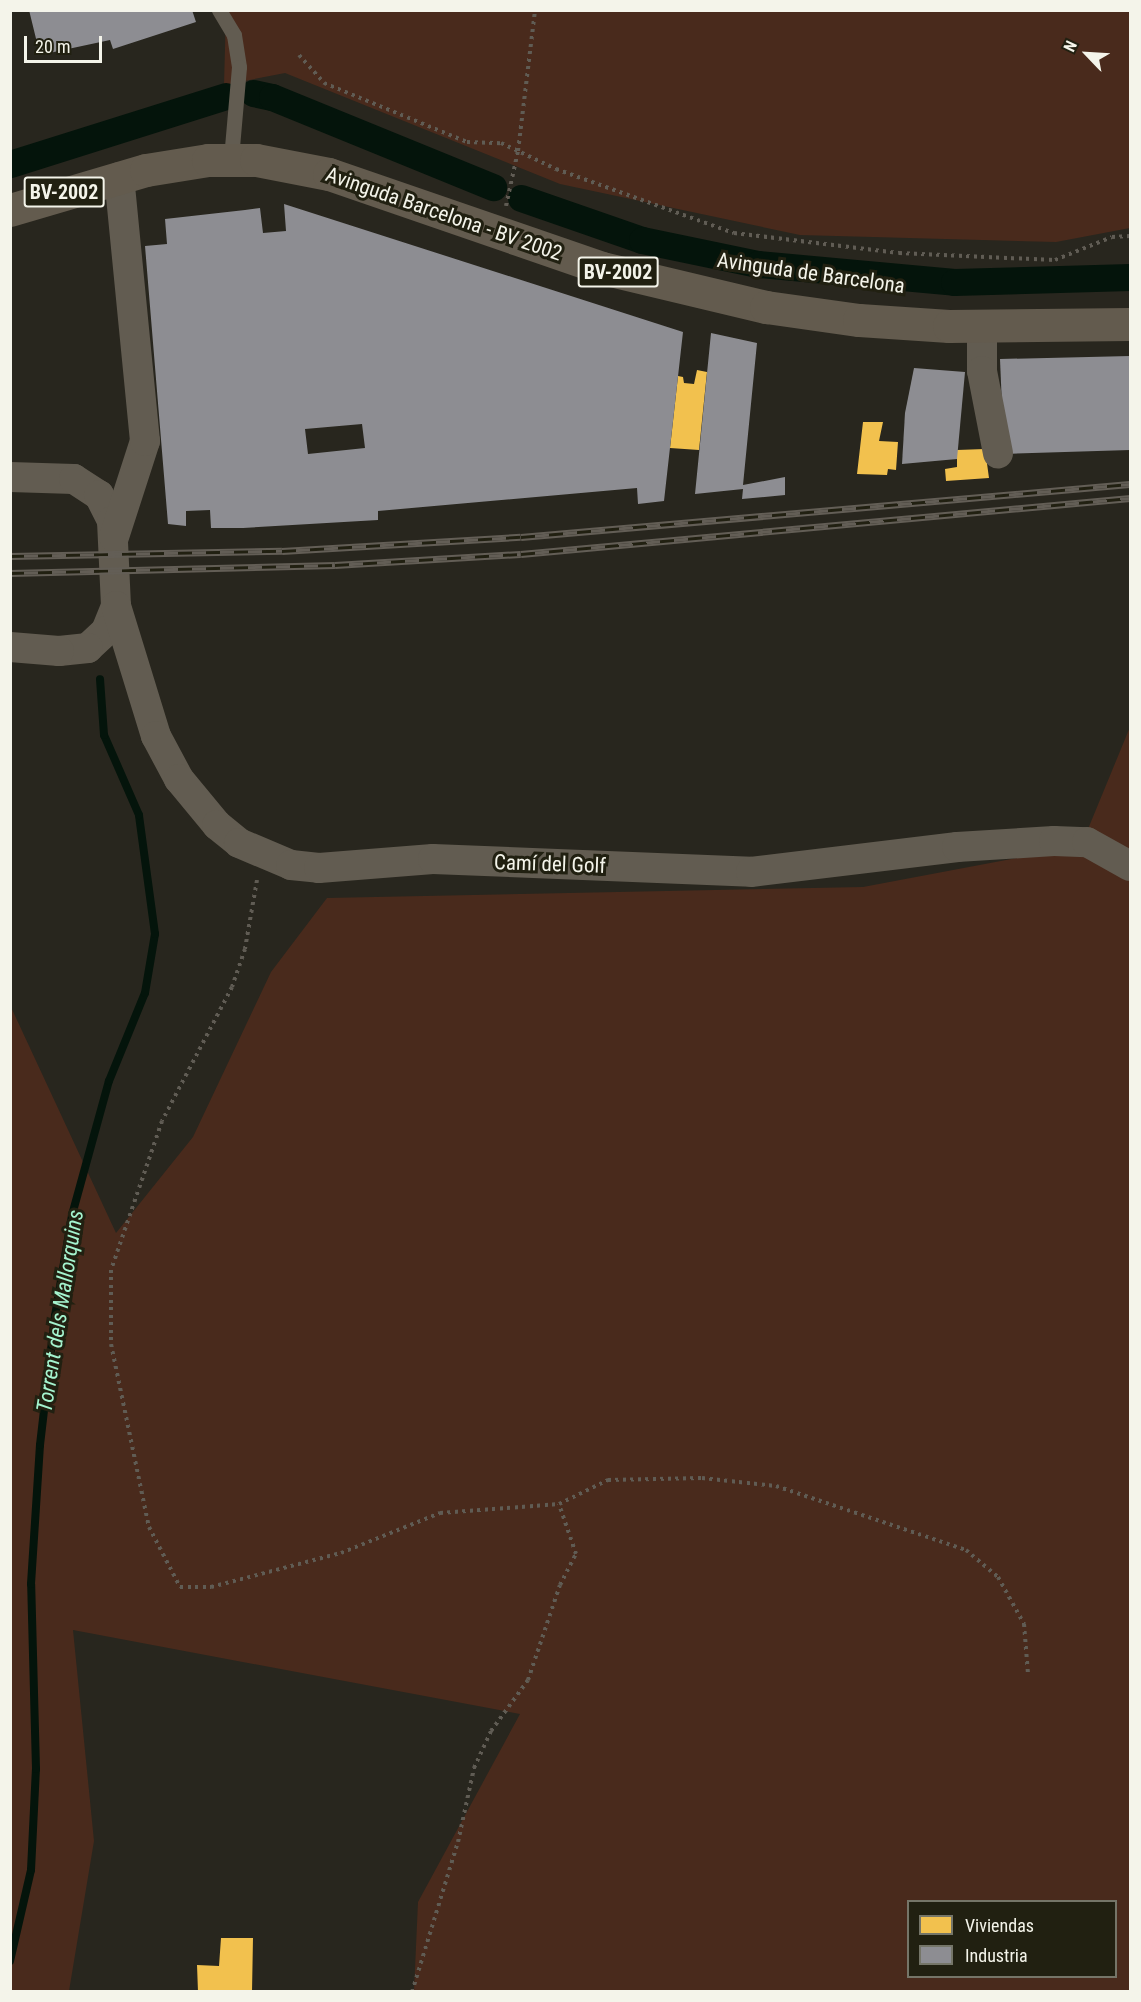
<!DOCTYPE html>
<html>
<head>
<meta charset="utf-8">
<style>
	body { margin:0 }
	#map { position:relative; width:1141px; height:2002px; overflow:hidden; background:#28261e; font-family:"Roboto Condensed",sans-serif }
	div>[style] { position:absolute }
	.green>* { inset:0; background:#492a1c }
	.homes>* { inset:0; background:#f2c14e }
	.industry>* { inset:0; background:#8d8d92 }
	.stream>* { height:8px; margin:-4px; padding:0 4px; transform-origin:4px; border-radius:4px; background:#04140b }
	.canal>* { height:27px; margin:-13.5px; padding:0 13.5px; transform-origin:13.5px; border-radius:13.5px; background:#04140b }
	.path>* { height:4px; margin-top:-2px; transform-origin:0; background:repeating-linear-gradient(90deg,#605c54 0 3px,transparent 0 7.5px) }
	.lane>* { height:15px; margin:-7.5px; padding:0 7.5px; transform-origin:7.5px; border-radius:7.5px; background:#625c51 }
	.street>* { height:30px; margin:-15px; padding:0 15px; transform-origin:15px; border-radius:15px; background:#625c51 }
	.primary>* { height:33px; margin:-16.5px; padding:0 16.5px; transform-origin:16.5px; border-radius:16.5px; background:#635b4e }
	.rail>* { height:7px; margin-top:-3.5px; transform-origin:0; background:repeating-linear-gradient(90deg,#212011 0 14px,#635e56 0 28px); box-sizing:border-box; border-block:2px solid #635e56 }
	span { translate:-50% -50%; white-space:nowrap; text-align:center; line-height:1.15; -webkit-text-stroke:6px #212011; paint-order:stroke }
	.shield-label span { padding:2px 4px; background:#212011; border:2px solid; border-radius:4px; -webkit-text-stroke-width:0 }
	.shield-label { font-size:20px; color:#f4f4ea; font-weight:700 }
	.street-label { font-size:21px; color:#f4f4ea }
	.water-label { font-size:22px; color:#a5f4cf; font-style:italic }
	.frame { position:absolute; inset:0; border:12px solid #f4f4ea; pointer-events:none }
	.legend { position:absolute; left:907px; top:1900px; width:210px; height:78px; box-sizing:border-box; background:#212011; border:2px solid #757568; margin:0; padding:8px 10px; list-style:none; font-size:18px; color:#f4f4ea }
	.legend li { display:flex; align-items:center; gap:12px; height:30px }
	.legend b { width:30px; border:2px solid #757568 }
	.north { position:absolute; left:1057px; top:24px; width:60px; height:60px; -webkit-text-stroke:4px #212011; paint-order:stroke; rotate:295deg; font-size:16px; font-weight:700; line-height:24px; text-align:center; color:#f4f4ea }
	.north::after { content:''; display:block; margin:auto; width:21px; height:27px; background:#f4f4ea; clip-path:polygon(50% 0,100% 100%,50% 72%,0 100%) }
	.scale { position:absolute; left:24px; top:36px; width:78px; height:27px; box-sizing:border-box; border:3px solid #f4f4ea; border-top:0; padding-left:8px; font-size:18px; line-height:21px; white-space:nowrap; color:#f4f4ea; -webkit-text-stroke:4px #212011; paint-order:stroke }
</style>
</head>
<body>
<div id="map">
	<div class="green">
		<div style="clip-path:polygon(226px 11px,1130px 11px,1130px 228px,1056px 242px,800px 235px,560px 184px,285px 73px,224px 85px)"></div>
		<div style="clip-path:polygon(evenodd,1130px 727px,1130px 1991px,414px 1991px,418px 1902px,520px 1714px,73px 1630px,94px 1841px,69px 1991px,11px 1991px,10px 1005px,116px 1233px,193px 1137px,271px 972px,327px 898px,863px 887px,1081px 846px,1130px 727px,908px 1902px,1116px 1902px,1116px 1976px,908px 1976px,908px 1902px)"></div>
	</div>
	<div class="homes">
		<div style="clip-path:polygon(697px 370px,707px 372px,699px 450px,670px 448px,678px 376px,683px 377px,684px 383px,694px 384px)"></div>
		<div style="clip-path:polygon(863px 422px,883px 422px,879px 441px,898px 442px,896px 470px,888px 469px,887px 475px,857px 474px)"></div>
		<div style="clip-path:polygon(985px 449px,989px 478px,946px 481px,945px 469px,957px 467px,957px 450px)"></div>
		<div style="clip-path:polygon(221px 1938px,253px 1938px,252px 1992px,198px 1992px,197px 1965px,219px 1966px)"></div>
	</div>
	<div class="industry">
		<div style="clip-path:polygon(29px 10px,192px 10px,196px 22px,113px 49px,110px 40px,40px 55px)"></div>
		<div style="clip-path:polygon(evenodd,284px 204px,683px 332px,664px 501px,638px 504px,637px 488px,378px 511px,378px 520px,243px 528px,211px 528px,210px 510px,186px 511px,186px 526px,168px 524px,145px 246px,167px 244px,165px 219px,245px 210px,260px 208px,263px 233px,286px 231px,284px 204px,362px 424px,365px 448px,308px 454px,305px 429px,362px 424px)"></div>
		<div style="clip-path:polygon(711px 333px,757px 343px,743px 485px,785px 477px,785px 495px,742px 499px,743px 489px,695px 494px)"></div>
		<div style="clip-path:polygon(1130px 356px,1130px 450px,1004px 454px,1000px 359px)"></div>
		<div style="clip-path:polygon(914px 368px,965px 372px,957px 459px,902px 464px,905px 413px)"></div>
	</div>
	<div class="stream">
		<div style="left:10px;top:1961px;width:93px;rotate:-77deg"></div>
		<div style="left:31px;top:1870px;width:101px;rotate:-87.2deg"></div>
		<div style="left:36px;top:1769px;width:185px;rotate:-91.5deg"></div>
		<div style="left:31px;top:1584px;width:139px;rotate:-86.3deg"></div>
		<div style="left:40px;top:1445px;width:130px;rotate:-83.4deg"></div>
		<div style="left:55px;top:1316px;width:102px;rotate:-80.4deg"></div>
		<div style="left:72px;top:1215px;width:139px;rotate:-74.6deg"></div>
		<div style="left:109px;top:1081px;width:95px;rotate:-67.8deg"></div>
		<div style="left:145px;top:993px;width:60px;rotate:-80.4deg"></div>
		<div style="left:155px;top:934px;width:120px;rotate:-97.7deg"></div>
		<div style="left:139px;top:815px;width:87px;rotate:-113.6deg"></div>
		<div style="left:104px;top:735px;width:56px;rotate:-94.1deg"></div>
	</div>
	<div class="canal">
		<div style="left:253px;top:93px;width:19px;rotate:12deg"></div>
		<div style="left:272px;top:97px;width:239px;rotate:22.2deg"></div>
		<div style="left:10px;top:164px;width:226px;rotate:-17.5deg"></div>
		<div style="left:521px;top:198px;width:128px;rotate:19.1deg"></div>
		<div style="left:642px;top:240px;width:118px;rotate:11.7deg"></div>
		<div style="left:758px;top:264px;width:197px;rotate:5.2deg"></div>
		<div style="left:954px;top:282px;width:176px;rotate:-1.6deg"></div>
	</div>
	<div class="path">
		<div style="left:299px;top:55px;width:38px;rotate:48deg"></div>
		<div style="left:324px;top:83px;width:155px;rotate:22.4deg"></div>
		<div style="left:467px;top:142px;width:34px;rotate:2deg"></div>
		<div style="left:501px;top:143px;width:61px;rotate:25.3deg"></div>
		<div style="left:556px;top:169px;width:189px;rotate:19.8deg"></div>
		<div style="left:734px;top:233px;width:166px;rotate:6.9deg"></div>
		<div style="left:899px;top:253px;width:156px;rotate:2.6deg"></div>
		<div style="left:1055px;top:260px;width:61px;rotate:-22deg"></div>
		<div style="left:1112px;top:237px;width:18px;rotate:-3deg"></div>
		<div style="left:506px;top:206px;width:56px;rotate:-77.7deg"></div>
		<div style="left:518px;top:151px;width:142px;rotate:-83.1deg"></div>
		<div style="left:257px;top:880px;width:70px;rotate:99.9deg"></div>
		<div style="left:245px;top:949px;width:40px;rotate:108.9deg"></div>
		<div style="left:232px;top:987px;width:151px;rotate:117.6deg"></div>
		<div style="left:162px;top:1121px;width:157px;rotate:108.9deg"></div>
		<div style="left:111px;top:1270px;width:74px;rotate:90deg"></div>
		<div style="left:111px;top:1344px;width:187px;rotate:78.3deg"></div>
		<div style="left:149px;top:1527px;width:68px;rotate:62.7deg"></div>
		<div style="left:180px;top:1587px;width:31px"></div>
		<div style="left:211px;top:1587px;width:134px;rotate:-14.7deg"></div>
		<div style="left:341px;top:1553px;width:107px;rotate:-22deg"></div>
		<div style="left:440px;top:1513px;width:119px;rotate:-4.3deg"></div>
		<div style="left:559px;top:1504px;width:55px;rotate:-26.1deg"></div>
		<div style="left:608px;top:1480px;width:94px;rotate:-1.2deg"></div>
		<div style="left:702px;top:1478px;width:74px;rotate:6.2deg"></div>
		<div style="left:776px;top:1486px;width:200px;rotate:18.6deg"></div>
		<div style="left:966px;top:1550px;width:42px;rotate:40.2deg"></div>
		<div style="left:998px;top:1577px;width:54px;rotate:61deg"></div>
		<div style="left:1024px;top:1624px;width:50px;rotate:85.4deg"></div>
		<div style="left:412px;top:1992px;width:157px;rotate:-73deg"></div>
		<div style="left:458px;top:1842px;width:76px;rotate:-77.8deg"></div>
		<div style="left:474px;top:1768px;width:41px;rotate:-65.3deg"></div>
		<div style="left:491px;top:1731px;width:63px;rotate:-54deg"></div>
		<div style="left:528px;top:1680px;width:100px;rotate:-71.4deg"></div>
		<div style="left:560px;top:1585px;width:35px;rotate:-63deg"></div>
		<div style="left:576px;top:1554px;width:53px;rotate:-108.8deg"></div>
	</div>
	<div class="lane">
		<div style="left:219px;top:10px;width:29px;rotate:59deg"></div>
		<div style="left:234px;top:35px;width:32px;rotate:81deg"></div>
		<div style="left:239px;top:67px;width:91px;rotate:95deg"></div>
	</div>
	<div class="street">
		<div style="left:982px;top:327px;width:44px;rotate:90deg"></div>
		<div style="left:982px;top:371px;width:84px;rotate:79deg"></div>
		<div style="left:10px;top:477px;width:64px;rotate:1.8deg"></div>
		<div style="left:74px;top:479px;width:30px;rotate:33deg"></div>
		<div style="left:99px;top:495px;width:29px;rotate:63deg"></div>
		<div style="left:112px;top:521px;width:85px;rotate:87.3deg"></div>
		<div style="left:116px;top:606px;width:27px;rotate:112deg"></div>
		<div style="left:106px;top:631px;width:25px;rotate:137deg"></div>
		<div style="left:88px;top:648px;width:29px;rotate:174deg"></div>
		<div style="left:59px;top:651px;width:49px;rotate:-175.3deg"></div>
		<div style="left:114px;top:537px;width:101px;rotate:-72.1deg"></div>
		<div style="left:145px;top:441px;width:265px;rotate:-95.6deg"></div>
		<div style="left:116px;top:606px;width:136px;rotate:72.9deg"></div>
		<div style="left:156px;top:736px;width:49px;rotate:61.9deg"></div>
		<div style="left:179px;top:779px;width:60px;rotate:50.4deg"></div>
		<div style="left:217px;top:825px;width:28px;rotate:39deg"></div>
		<div style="left:239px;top:843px;width:56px;rotate:22.9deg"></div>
		<div style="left:291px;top:865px;width:28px;rotate:6deg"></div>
		<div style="left:319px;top:868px;width:114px;rotate:-4.5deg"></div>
		<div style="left:433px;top:859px;width:318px;rotate:2.3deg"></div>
		<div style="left:751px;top:872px;width:208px;rotate:-6.9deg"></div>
		<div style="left:957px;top:847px;width:97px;rotate:-3.5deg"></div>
		<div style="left:1054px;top:841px;width:33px;rotate:2deg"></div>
		<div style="left:1087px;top:842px;width:49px;rotate:29.2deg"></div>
	</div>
	<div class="primary">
		<div style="left:10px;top:210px;width:142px;rotate:-16.4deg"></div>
		<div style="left:146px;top:170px;width:63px;rotate:-9.2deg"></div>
		<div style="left:208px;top:160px;width:48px"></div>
		<div style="left:256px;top:160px;width:74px;rotate:10.9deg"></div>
		<div style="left:329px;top:174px;width:289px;rotate:19deg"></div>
		<div style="left:602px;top:268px;width:169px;rotate:13.4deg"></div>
		<div style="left:766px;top:307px;width:94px;rotate:8deg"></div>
		<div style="left:859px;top:320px;width:90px;rotate:3.8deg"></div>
		<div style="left:949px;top:326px;width:181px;rotate:-0.6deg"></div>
	</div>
	<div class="rail">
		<div style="left:10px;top:556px;width:272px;rotate:-1.1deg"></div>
		<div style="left:282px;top:551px;width:239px;rotate:-3.4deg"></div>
		<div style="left:521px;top:537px;width:611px;rotate:-4.97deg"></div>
		<div style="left:10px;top:573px;width:325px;rotate:-1.4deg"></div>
		<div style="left:335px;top:565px;width:186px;rotate:-3.4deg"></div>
		<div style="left:521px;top:554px;width:612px;rotate:-5.25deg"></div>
	</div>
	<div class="shield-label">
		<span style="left:64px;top:192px">BV-2002</span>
		<span style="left:618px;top:272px">BV-2002</span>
	</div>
	<div class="street-label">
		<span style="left:444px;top:214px;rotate:19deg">Avinguda Barcelona - BV 2002</span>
		<span style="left:811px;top:273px;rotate:8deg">Avinguda de Barcelona</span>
		<span style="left:550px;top:864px;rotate:2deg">Camí del Golf</span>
	</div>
	<div class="water-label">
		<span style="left:60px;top:1311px;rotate:-81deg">Torrent dels Mallorquins</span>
	</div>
	<div class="frame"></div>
	<ul class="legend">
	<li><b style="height:16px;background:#f2c14e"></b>Viviendas</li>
	<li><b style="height:16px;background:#8d8d92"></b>Industria</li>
	</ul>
	<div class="north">N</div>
	<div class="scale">20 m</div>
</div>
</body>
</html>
